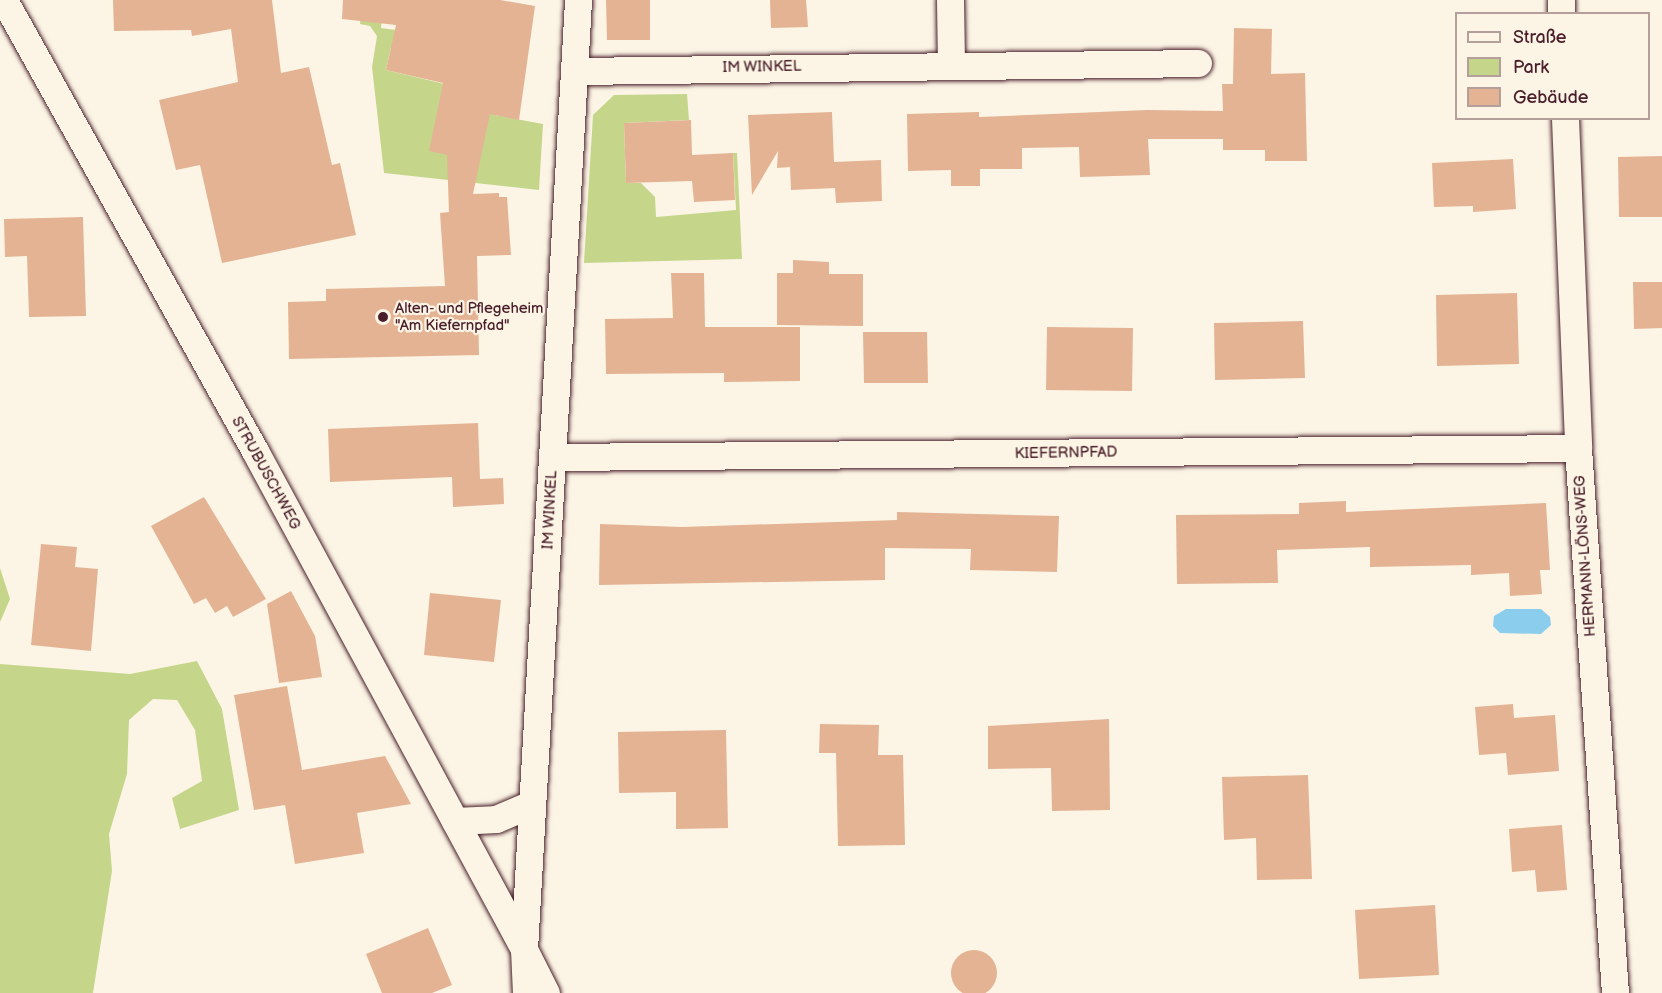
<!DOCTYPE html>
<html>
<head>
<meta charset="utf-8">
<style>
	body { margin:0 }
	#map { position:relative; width:1662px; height:993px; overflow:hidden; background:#fcf5e5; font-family:"Balsamiq Sans",sans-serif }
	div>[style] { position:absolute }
	.green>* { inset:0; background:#c5d68a }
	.water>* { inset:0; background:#8acdec }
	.building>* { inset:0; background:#e3b394 }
	.round { border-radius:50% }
	.roads { filter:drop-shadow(0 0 2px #4a1f2b) drop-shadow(0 0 2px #4a1f2b) }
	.minor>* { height:27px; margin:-13.5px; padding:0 13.5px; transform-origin:13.5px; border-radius:13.5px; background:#fcf5e5 }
	.dots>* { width:16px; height:16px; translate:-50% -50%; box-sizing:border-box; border:3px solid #fcf5e5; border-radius:50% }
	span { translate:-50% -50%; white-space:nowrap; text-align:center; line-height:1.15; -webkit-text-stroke:4.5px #fcf5e5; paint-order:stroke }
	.street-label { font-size:15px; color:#4a1f2b }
	.poi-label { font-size:15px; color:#4a1f2b }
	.left { translate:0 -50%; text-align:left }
	.legend { position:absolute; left:1455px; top:12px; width:195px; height:108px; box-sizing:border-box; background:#fcf5e5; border:2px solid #b59f9b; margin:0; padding:8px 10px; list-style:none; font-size:18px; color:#4a1f2b }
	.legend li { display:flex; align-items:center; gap:12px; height:30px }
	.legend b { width:30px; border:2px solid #b59f9b }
</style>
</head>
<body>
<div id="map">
	<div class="green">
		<div style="clip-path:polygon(362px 0,384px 0,381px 28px,404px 31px,391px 47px,386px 70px,499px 97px,495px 115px,543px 124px,539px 190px,384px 173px,372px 67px,377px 36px,370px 26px,360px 24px)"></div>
		<div style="clip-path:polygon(687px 94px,689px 120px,624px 123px,626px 183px,641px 183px,655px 197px,656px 217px,736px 210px,733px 153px,737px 153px,742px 259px,584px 263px,593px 115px,614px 95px)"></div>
		<div style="clip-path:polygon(0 568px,10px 599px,0 622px)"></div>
		<div style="clip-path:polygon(197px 661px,222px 709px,239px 810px,180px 829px,172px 798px,202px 781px,195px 730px,177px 700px,153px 699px,129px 720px,127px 774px,109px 834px,112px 871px,93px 993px,0 993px,0 664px,130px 674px)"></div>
	</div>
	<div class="water">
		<div style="clip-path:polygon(1506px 609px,1541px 609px,1550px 617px,1551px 625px,1541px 634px,1500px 633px,1493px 626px,1494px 616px)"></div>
	</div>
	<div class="building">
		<div style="clip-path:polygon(113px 0,272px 0,281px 73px,309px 67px,332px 165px,340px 163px,356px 235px,222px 263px,200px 165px,176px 170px,159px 100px,238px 82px,231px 29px,192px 36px,191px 30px,114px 31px)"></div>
		<div style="clip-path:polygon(343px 0,500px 0,535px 6px,519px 120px,490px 114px,473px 194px,499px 193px,499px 197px,507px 197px,511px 255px,477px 256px,479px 355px,289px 359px,288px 302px,326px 301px,326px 289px,445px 286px,440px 213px,449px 212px,447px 155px,429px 151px,443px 83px,386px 70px,396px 25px,342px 19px)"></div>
		<div style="clip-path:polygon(606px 0,650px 0,650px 40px,607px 40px)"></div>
		<div style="clip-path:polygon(770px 0,806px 0,808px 27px,771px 28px)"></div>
		<div style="clip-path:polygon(1234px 28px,1272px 29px,1271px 74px,1305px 73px,1307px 161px,1265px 161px,1265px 150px,1223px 150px,1223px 139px,1148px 139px,1150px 175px,1080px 177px,1079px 147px,1022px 148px,1022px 169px,980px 169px,980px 186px,951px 186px,951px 170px,908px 171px,907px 114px,979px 112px,979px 117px,1147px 110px,1223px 111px,1222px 84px,1233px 84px)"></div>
		<div style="clip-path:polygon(832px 112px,834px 162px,881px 160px,882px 201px,836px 203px,835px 188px,791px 190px,790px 167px,777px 168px,778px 151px,752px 195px,748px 115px)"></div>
		<div style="clip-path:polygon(691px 120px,692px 155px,733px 153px,735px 200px,694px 202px,692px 181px,626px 183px,624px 123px)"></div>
		<div style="clip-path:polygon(1662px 156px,1662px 217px,1619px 217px,1618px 157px)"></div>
		<div style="clip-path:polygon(1513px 159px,1516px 209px,1473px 212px,1473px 206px,1434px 207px,1432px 163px)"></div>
		<div style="clip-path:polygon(83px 217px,86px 316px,29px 317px,27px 256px,5px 257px,4px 219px)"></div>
		<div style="clip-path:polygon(793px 260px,829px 262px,829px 274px,863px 274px,863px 326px,777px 325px,777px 273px,793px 273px)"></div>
		<div style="clip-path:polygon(671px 273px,704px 273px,705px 327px,800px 327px,800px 381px,724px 382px,724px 373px,606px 374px,605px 319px,673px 318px)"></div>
		<div style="clip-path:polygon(1633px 282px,1662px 282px,1662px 328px,1634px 329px)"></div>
		<div style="clip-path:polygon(1517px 293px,1519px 364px,1437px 366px,1436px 295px)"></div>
		<div style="clip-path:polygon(1303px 321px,1305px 378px,1215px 380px,1214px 323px)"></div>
		<div style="clip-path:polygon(1047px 327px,1133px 328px,1132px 391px,1046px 390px)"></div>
		<div style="clip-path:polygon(863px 332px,927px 332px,928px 383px,864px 383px)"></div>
		<div style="clip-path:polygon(478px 423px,480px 479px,503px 478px,504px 504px,453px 507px,452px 477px,330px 482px,328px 429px)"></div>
		<div style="clip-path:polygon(204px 497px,266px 599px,233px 617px,227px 606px,215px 613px,206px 598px,194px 604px,151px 526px)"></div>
		<div style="clip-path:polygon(1346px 501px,1346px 512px,1546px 503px,1550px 570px,1540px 570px,1542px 594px,1510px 596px,1509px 573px,1471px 575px,1471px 565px,1370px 567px,1370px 547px,1277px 550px,1278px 583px,1177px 584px,1176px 515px,1299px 514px,1299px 503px)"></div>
		<div style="clip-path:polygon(897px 512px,1059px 516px,1057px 572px,970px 570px,971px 549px,885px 548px,885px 580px,599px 585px,600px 524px,682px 527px,897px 520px)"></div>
		<div style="clip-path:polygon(41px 544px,77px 547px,75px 567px,98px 569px,91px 651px,31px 645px)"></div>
		<div style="clip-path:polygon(291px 591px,315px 636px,322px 677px,279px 683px,267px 604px)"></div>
		<div style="clip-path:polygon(430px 593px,501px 600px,494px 662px,424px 655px)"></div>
		<div style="clip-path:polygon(287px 686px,302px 770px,385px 756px,411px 804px,357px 813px,364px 853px,295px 864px,285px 805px,254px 810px,234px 695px)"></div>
		<div style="clip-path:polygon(1513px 704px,1514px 718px,1555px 715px,1559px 771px,1508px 775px,1506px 753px,1479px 755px,1475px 707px)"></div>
		<div style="clip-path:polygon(1109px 719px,1110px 810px,1052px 811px,1051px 768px,988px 769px,988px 726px)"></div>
		<div style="clip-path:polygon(820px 724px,879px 725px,878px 755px,903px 755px,905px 845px,838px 846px,836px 753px,819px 753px)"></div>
		<div style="clip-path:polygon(726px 730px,728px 828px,676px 829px,676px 792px,619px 793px,618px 732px)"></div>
		<div style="clip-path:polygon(1308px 775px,1312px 879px,1257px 880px,1256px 838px,1224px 840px,1222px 777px)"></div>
		<div style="clip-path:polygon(1562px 825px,1567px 890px,1537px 892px,1535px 870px,1512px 872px,1509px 829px)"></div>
		<div style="clip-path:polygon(1435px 905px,1439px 975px,1359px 979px,1355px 910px)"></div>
		<div style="clip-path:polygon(428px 928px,452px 985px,432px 993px,382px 993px,366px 954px)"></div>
		<div class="round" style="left:951px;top:950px;width:46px;height:46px"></div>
	</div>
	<div class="roads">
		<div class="minor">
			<div style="left:4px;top:0;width:516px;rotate:60.9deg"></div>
			<div style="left:255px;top:451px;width:566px;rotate:61.62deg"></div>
			<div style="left:524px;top:949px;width:44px;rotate:87.4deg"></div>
			<div style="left:950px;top:0;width:64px;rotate:89.1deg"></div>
			<div style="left:1561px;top:0;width:14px;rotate:90deg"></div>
			<div style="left:574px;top:71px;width:624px;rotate:-0.73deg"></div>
			<div style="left:1565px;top:118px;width:330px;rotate:87.7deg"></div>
			<div style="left:1578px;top:448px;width:546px;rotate:86.12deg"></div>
			<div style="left:553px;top:457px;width:1025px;rotate:-0.5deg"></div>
			<div style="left:455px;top:821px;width:41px;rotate:-2.8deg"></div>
			<div style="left:496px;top:819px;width:39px;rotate:-23deg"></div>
			<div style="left:546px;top:993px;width:49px;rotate:-116.6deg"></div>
			<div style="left:524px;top:949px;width:951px;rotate:-86.74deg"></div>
		</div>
	</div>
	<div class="dots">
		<div style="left:383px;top:317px;background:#4a1f2b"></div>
	</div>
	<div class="street-label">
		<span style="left:762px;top:67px;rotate:-1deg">IM WINKEL</span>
		<span style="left:1066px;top:453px;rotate:-1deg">KIEFERNPFAD</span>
		<span style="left:266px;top:473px;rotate:61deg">STRUBUSCHWEG</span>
		<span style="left:550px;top:510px;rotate:-87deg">IM WINKEL</span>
		<span style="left:1585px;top:556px;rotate:-94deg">HERMANN-LÖNS-WEG</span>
	</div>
	<div class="poi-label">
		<span class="left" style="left:395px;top:317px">Alten- und Pflegeheim<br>"Am Kiefernpfad"</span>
	</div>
	<ul class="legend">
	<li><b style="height:8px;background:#fcf5e5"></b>Straße</li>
	<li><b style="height:16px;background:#c5d68a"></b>Park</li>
	<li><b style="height:16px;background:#e3b394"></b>Gebäude</li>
	</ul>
</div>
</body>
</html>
